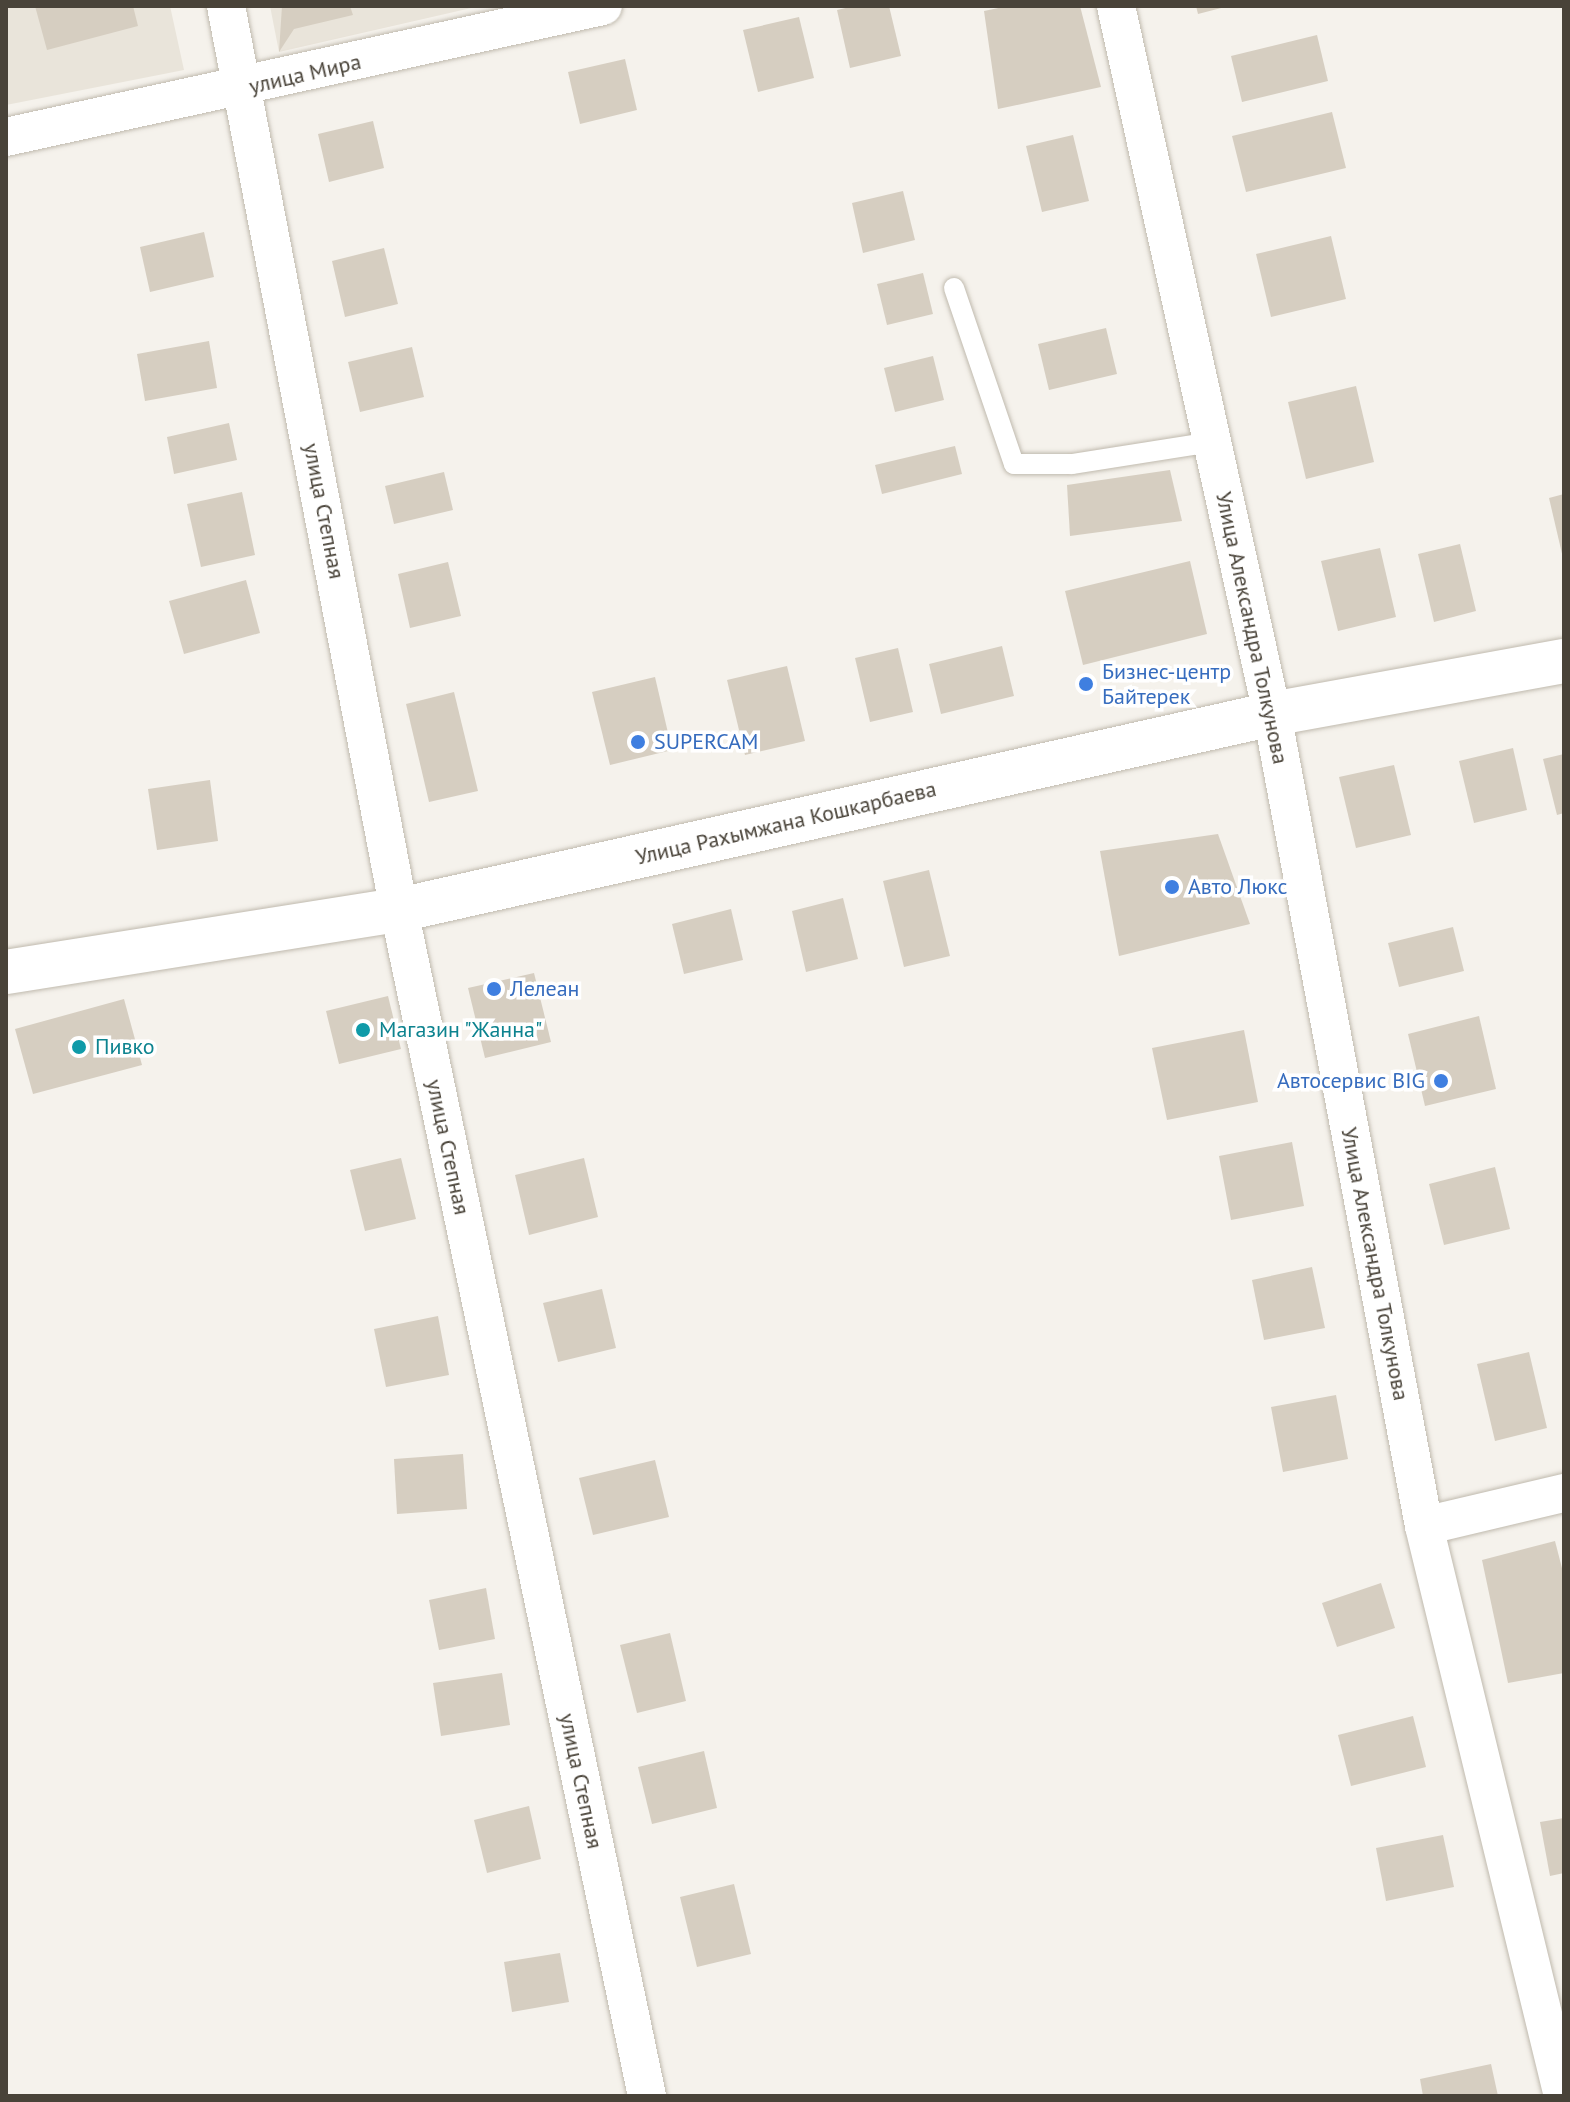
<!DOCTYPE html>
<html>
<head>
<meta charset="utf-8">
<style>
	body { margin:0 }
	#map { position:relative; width:1570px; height:2102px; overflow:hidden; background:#f5f2ec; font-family:"PT Sans",sans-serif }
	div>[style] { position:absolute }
	.residential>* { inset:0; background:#e9e4da }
	.building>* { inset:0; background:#d6cec1 }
	.roads { filter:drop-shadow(0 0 2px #c0baae) drop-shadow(0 0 2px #c0baae) }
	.service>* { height:20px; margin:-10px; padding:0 10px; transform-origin:10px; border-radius:10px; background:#fff }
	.minor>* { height:38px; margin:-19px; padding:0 19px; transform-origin:19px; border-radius:19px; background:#fff }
	.tertiary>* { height:44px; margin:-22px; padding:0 22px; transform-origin:22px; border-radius:22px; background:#fff }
	.dots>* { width:22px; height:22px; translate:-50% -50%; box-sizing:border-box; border:4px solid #fff; border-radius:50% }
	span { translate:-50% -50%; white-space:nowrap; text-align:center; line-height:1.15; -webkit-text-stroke:7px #fff; paint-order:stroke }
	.street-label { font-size:22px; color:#494339 }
	.shop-label { font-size:22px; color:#366cbe }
	.left { translate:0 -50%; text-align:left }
	.right { translate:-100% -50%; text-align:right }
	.culture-label { font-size:22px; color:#0d838f }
	.frame { position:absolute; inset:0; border:8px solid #494339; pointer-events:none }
</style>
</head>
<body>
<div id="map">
	<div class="residential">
		<div style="clip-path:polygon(6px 6px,170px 6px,184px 70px,6px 105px)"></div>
		<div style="clip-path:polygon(270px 6px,480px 6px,279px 52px)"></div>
	</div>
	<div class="building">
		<div style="clip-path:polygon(35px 6px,133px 6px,138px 26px,47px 50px)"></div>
		<div style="clip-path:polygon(282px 6px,350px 6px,353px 15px,294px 29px,279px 52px)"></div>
		<div style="clip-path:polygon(854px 6px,889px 6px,901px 56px,850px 68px,837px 10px)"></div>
		<div style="clip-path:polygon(1008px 6px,1080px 6px,1101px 87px,998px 109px,984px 11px)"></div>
		<div style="clip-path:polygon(1196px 6px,1225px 6px,1225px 7px,1198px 14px)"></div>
		<div style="clip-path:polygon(799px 17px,814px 78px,758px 92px,743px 30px)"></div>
		<div style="clip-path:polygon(1317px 35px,1328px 81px,1242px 102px,1231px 56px)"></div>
		<div style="clip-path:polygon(625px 59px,637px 110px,580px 124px,568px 72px)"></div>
		<div style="clip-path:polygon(1332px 112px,1346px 168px,1246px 192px,1232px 136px)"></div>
		<div style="clip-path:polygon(373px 121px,384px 168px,329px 182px,318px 134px)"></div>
		<div style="clip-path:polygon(1073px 135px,1089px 201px,1042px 212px,1026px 146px)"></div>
		<div style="clip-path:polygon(903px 191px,915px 240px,863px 253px,852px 203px)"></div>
		<div style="clip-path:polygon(204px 232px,214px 277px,150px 292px,140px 247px)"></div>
		<div style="clip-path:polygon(1331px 236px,1346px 299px,1271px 317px,1256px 254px)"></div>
		<div style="clip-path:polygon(384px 248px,398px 304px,345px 317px,332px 261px)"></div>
		<div style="clip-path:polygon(923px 273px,933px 314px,887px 325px,877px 284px)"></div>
		<div style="clip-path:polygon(1106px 328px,1117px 374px,1049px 390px,1038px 344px)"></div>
		<div style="clip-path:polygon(209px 341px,217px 388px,145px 401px,137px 354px)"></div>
		<div style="clip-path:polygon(412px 347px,424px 397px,360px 412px,348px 362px)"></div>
		<div style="clip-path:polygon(933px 356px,944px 400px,895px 412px,884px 368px)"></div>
		<div style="clip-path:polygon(1356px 386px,1374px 462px,1306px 479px,1288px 402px)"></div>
		<div style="clip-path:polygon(229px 423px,237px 460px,174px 474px,167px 437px)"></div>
		<div style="clip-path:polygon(955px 446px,962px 474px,882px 494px,875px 465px)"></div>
		<div style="clip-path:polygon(1170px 470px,1182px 521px,1070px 536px,1067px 485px)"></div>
		<div style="clip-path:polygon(444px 472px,453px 510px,394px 524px,385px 486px)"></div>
		<div style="clip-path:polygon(242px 492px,255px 555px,201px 567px,187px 504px)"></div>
		<div style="clip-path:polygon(1564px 494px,1564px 557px,1563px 558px,1549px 498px)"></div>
		<div style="clip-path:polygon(1460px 544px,1476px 611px,1434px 622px,1418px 554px)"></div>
		<div style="clip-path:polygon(1380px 548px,1396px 617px,1338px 631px,1321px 561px)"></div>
		<div style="clip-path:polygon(1190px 561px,1207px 634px,1083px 665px,1065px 591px)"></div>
		<div style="clip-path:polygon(448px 562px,461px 616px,410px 628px,398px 574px)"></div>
		<div style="clip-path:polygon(246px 580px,260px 633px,184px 654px,169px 601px)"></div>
		<div style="clip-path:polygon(1002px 646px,1014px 696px,941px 714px,929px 664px)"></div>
		<div style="clip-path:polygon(898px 648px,913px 712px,870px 722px,855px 658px)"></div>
		<div style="clip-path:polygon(787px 666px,805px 741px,745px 755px,727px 680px)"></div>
		<div style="clip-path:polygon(655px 677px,672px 750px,610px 765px,592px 692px)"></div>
		<div style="clip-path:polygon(454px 692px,478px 791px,429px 802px,406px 704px)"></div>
		<div style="clip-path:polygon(1513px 748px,1527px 810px,1474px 823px,1459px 761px)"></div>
		<div style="clip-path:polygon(1564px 754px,1564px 813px,1557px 815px,1543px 759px)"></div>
		<div style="clip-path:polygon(1394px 765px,1411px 835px,1356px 848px,1339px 777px)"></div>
		<div style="clip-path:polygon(210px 780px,218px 841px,157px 850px,148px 789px)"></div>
		<div style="clip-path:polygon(1218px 834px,1250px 924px,1119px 956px,1100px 851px)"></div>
		<div style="clip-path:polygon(929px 870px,950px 956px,904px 967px,883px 881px)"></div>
		<div style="clip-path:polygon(843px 898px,858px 959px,806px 972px,792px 911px)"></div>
		<div style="clip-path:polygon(731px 909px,743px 960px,684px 974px,672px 924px)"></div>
		<div style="clip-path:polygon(1453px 927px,1464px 971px,1399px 987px,1388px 943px)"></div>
		<div style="clip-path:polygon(534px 973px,551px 1042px,485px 1058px,468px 988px)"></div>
		<div style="clip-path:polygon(388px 996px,401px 1049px,339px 1064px,326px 1011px)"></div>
		<div style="clip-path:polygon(124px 999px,142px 1065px,33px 1094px,15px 1029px)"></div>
		<div style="clip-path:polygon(1479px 1016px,1496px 1089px,1425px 1106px,1408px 1034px)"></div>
		<div style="clip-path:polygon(1244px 1030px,1258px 1102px,1167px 1120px,1152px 1048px)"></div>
		<div style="clip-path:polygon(1292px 1142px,1304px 1206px,1231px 1220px,1219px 1156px)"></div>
		<div style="clip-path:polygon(401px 1158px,416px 1219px,365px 1231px,350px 1170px)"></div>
		<div style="clip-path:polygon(584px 1158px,598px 1217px,529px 1235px,515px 1175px)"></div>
		<div style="clip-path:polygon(1495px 1167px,1510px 1229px,1444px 1245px,1429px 1184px)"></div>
		<div style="clip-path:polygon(1312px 1267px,1325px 1328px,1264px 1340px,1252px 1280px)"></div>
		<div style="clip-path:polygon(602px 1289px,616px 1348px,558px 1362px,543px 1303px)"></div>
		<div style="clip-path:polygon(438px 1316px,449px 1375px,386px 1387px,374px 1329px)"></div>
		<div style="clip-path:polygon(1529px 1352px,1547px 1428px,1495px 1441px,1477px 1364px)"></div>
		<div style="clip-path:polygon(1336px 1395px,1348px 1459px,1283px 1472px,1271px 1407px)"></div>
		<div style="clip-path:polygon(463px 1454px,467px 1509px,397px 1514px,394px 1459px)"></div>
		<div style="clip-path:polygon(655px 1460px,669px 1517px,593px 1535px,579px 1478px)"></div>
		<div style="clip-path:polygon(1555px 1541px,1564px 1576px,1564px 1673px,1508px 1683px,1482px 1560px)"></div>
		<div style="clip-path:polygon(1381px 1583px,1395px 1628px,1337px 1647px,1322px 1603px)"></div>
		<div style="clip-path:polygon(486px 1588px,495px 1639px,439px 1650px,429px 1600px)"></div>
		<div style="clip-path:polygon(670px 1633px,686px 1701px,637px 1713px,620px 1645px)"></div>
		<div style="clip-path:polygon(502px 1673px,510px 1725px,441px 1736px,433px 1683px)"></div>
		<div style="clip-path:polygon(1413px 1716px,1426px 1767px,1351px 1786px,1338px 1735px)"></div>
		<div style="clip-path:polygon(704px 1751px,717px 1808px,652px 1824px,638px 1767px)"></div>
		<div style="clip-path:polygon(529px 1806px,541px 1859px,487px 1873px,474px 1820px)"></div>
		<div style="clip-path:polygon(1564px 1818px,1564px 1873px,1550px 1876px,1540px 1822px)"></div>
		<div style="clip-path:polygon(1443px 1835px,1454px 1887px,1386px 1901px,1376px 1848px)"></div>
		<div style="clip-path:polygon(734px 1884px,751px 1954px,697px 1967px,680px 1897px)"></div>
		<div style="clip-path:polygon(560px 1953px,569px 2002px,512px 2012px,504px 1962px)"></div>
		<div style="clip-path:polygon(1491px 2064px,1498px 2096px,1423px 2096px,1420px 2079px)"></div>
	</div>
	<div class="roads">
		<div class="service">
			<div style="left:954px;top:288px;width:186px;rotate:71.2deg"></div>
			<div style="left:1014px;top:464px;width:58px"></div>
			<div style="left:1072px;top:464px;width:142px;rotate:-8.9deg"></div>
		</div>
		<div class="minor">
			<div style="left:226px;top:6px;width:920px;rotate:79.17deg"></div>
			<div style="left:399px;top:910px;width:1212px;rotate:78.19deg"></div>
			<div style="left:1116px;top:6px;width:725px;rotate:77.57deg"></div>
			<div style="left:1272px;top:714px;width:826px;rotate:79.4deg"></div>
			<div style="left:1424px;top:1526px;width:587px;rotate:76.3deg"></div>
			<div style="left:6px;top:137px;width:611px;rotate:-12.38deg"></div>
			<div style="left:1424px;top:1526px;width:144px;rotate:-13.3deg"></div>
		</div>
		<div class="tertiary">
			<div style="left:6px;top:972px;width:398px;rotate:-9deg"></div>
			<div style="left:399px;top:910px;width:895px;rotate:-12.65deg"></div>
			<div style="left:1272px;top:714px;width:297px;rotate:-10.3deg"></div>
		</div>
	</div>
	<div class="dots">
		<div style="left:1086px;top:684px;background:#3f7fe0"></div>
		<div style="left:638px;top:742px;background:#3f7fe0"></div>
		<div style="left:1172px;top:887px;background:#3f7fe0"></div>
		<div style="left:494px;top:989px;background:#3f7fe0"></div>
		<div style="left:363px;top:1030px;background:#0f9aa8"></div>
		<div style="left:79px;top:1047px;background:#0f9aa8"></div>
		<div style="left:1441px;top:1081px;background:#3f7fe0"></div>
	</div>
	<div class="street-label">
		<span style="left:305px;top:74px;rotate:-13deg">улица Мира</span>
		<span style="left:324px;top:511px;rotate:79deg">улица Степная</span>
		<span style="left:1252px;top:628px;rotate:78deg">Улица Александра Толкунова</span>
		<span style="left:786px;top:823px;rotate:-13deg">Улица Рахымжана Кошкарбаева</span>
		<span style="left:448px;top:1147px;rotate:78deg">улица Степная</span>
		<span style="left:1375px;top:1264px;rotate:79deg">Улица Александра Толкунова</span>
		<span style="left:581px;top:1781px;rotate:78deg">улица Степная</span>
	</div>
	<div class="shop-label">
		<span class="left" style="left:1102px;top:684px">Бизнес-центр<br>Байтерек</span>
		<span class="left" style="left:654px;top:742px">SUPERCAM</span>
		<span class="left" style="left:1188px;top:887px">Авто Люкс</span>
		<span class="left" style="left:510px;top:989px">Лелеан</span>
		<span class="right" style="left:1425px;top:1081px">Автосервис BIG</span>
	</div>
	<div class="culture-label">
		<span class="left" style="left:379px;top:1030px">Магазин "Жанна"</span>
		<span class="left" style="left:95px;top:1047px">Пивко</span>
	</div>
	<div class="frame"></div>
</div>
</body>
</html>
